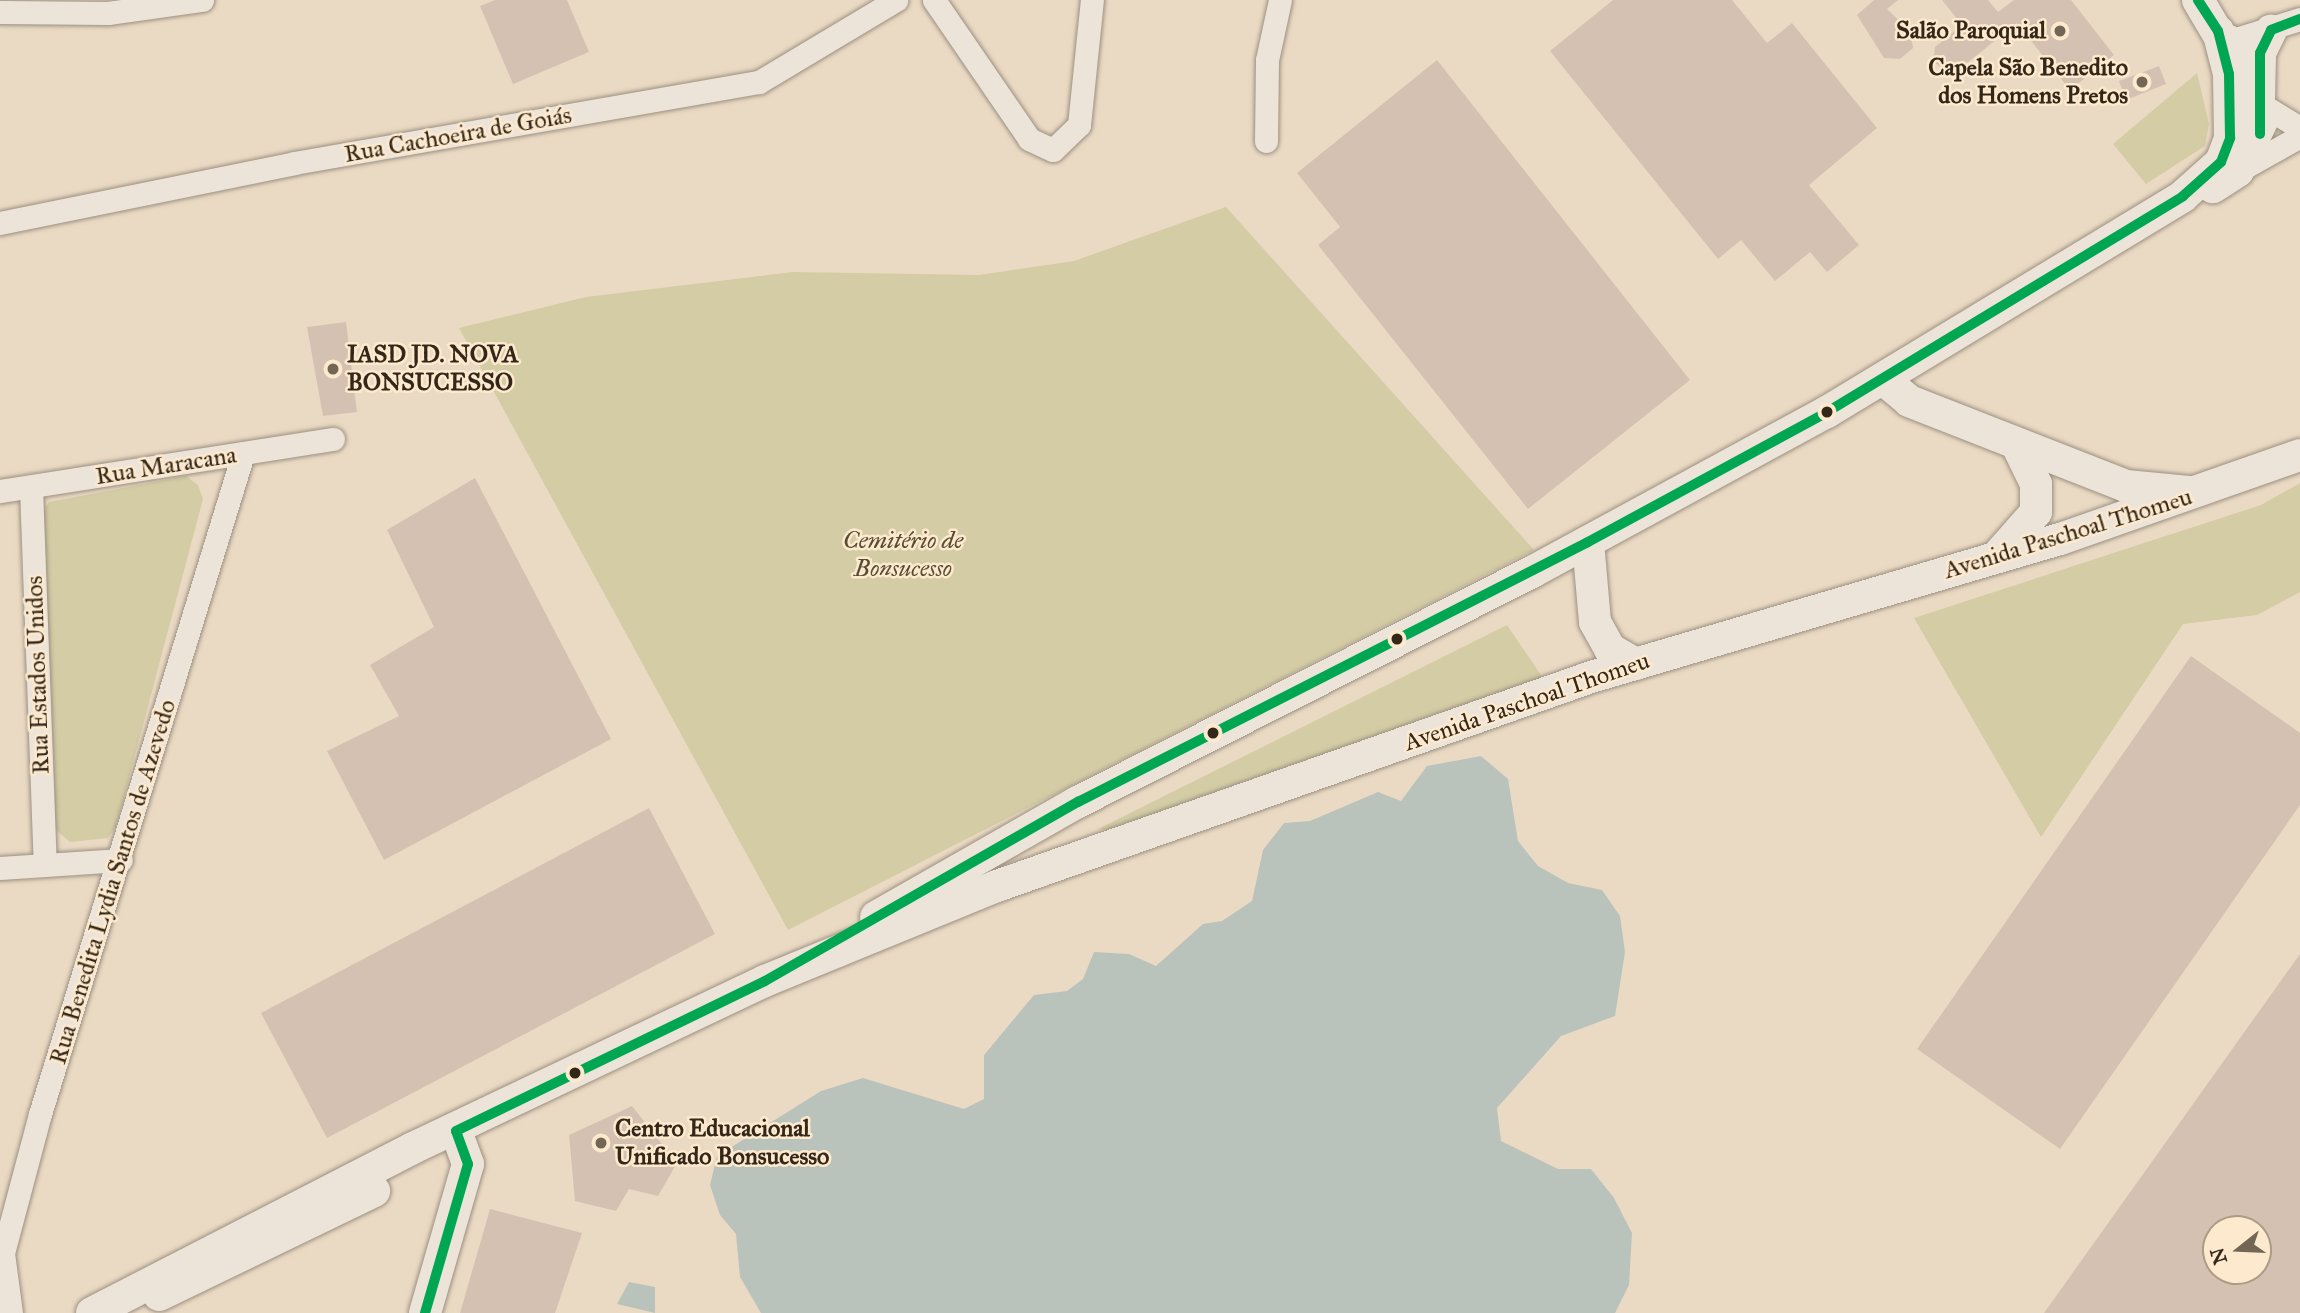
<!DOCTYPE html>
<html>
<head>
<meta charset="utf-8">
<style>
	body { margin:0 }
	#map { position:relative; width:2300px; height:1313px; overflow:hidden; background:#ebdac3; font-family:"IM FELL Great Primer",serif }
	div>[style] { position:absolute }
	.green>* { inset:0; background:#d4cca4 }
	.water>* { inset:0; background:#b9c3bb }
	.building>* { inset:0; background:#d5c1b2 }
	.roads { filter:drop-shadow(0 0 2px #9b9081) drop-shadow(0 0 2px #9b9081) }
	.minor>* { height:23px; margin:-11.5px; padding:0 11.5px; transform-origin:11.5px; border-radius:11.5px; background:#ede4d9 }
	.secondary>* { height:32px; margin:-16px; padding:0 16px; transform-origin:16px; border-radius:16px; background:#ede4d9 }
	.bus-1>* { height:10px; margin:-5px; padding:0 5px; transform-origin:5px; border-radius:5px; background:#00a651 }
	.dots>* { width:19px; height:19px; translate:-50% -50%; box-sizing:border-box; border:4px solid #fde9cd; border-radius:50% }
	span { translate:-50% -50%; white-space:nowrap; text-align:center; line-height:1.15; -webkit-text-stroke:5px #fde9cd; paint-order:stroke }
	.poi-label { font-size:24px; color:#332719; font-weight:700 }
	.right { translate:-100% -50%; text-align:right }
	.left { translate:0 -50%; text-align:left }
	.street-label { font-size:24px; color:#332719 }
	.park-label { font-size:24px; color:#574d35; font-style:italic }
	.north { position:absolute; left:2202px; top:1215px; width:70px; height:70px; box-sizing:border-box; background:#fde9cd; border:2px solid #ac9b85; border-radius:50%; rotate:252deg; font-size:19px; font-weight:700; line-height:28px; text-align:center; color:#332719 }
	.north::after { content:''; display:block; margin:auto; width:24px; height:32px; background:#736654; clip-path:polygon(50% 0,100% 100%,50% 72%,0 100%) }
</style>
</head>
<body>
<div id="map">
	<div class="green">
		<div style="clip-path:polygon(2197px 73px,2209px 124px,2205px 146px,2146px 184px,2113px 144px)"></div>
		<div style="clip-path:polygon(1226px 207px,1534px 550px,788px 930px,459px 328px,586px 297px,793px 272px,979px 275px,1074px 261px)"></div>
		<div style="clip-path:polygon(186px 476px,198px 485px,203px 499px,116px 827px,108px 838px,70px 842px,56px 830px,52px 801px,42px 512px,49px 502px)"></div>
		<div style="clip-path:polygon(2300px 483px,2300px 592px,2257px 615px,2183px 624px,2041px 837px,1914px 618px,2261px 505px)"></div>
		<div style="clip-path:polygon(1507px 625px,1543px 678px,1125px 833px,1098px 829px)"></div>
	</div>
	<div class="water">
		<div style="clip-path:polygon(1481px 756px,1508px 779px,1518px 841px,1538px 866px,1568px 883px,1602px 890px,1620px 916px,1625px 952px,1615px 1016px,1561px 1036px,1497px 1108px,1501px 1141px,1558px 1169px,1591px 1169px,1614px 1198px,1632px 1233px,1629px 1285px,1615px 1313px,761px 1313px,740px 1277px,736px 1234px,720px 1215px,710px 1185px,717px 1156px,821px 1091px,863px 1078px,964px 1109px,984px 1099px,984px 1055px,1034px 995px,1067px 991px,1083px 979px,1094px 952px,1129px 954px,1156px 966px,1203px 924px,1222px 921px,1252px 901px,1263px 850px,1284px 823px,1310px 821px,1378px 792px,1401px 801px,1427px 766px)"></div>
		<div style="clip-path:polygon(629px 1282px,655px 1287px,655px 1313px,617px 1304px)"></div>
	</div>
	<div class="building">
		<div style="clip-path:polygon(495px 0,567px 0,589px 52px,513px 84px,480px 6px)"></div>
		<div style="clip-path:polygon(1613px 0,1732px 0,1767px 43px,1792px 23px,1877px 128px,1809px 185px,1859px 245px,1827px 272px,1810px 252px,1775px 281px,1741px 240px,1718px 259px,1550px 51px)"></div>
		<div style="clip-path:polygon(1874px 0,1898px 0,1887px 9px,1911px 32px,1913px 48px,1900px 59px,1884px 58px,1857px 15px)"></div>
		<div style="clip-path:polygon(1942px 0,1988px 0,1998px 12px,2014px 0,2071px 0,2114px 55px,2070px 90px,2017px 23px,1951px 76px,1933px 61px,1935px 47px,1962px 25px)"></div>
		<div style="clip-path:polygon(1437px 60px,1690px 380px,1528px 509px,1318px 245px,1340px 227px,1297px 173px)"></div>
		<div style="clip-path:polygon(2159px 66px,2166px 84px,2126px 100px,2119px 81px)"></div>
		<div style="clip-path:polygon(346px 322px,357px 412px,323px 416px,307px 327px)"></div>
		<div style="clip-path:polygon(475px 478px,611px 739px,384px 860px,327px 751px,399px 716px,370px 665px,434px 627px,387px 530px)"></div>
		<div style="clip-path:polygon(2191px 656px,2300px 733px,2300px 805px,2060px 1149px,1917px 1049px)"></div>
		<div style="clip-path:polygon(649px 808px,715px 934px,327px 1138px,261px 1013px)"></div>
		<div style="clip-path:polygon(evenodd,2300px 954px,2300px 1313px,2044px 1313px,2300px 954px,2216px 1229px,2258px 1229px,2258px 1271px,2216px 1271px,2216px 1229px)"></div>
		<div style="clip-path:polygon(632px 1106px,677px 1163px,658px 1196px,629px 1189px,616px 1211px,575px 1201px,569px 1135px)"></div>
		<div style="clip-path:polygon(490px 1209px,582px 1233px,555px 1313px,460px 1313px)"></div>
	</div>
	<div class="roads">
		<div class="minor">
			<div style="left:934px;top:0;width:168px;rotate:55.6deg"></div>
			<div style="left:1029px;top:139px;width:26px;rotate:25deg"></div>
			<div style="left:1053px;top:150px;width:36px;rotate:-44deg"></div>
			<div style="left:1079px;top:125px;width:126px;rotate:-84.1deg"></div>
			<div style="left:0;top:12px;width:108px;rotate:0.5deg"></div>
			<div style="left:108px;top:13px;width:95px;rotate:-7.9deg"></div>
			<div style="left:2218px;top:31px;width:20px;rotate:24deg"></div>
			<div style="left:2236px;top:39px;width:67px;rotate:-17.4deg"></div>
			<div style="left:2259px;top:103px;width:48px;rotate:31.4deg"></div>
			<div style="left:1266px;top:141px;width:81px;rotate:-89.3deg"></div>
			<div style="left:1267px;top:60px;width:61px;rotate:-77.8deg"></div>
			<div style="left:2238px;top:171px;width:71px;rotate:-29.4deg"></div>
			<div style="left:0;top:223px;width:300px;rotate:-11.5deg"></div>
			<div style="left:294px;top:163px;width:472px;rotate:-9.9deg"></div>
			<div style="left:759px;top:82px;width:160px;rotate:-30.9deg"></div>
			<div style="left:31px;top:488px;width:374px;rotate:87.9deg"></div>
			<div style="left:0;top:491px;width:337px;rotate:-8.9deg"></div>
			<div style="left:0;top:868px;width:121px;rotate:-3.8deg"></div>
			<div style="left:11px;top:1313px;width:61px;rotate:-97.6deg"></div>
			<div style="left:3px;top:1253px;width:144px;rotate:-75.1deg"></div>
			<div style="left:40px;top:1114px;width:691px;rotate:-72.9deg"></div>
		</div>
		<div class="secondary">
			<div style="left:2198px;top:0;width:120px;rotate:59.4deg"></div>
			<div style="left:2259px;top:103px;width:18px;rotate:81deg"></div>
			<div style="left:2262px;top:121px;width:55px;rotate:115.6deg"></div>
			<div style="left:2238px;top:171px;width:30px;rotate:147deg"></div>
			<div style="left:2259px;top:102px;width:49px;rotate:-88.8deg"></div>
			<div style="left:2260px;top:53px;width:25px;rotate:-64deg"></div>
			<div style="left:1883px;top:379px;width:34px;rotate:40deg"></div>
			<div style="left:1909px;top:401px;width:233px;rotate:21.4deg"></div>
			<div style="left:2126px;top:486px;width:63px;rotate:5.4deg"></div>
			<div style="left:1588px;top:542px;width:80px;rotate:85deg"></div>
			<div style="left:1595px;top:622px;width:31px;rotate:61deg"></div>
			<div style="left:1610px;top:649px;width:30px;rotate:30deg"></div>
			<div style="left:1999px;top:554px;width:56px;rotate:-48.6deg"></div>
			<div style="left:2036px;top:512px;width:28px;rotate:-90deg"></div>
			<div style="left:2036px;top:484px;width:43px;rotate:-116deg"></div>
			<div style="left:876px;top:917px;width:232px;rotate:-29.7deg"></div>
			<div style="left:1078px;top:802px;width:509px;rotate:-26.87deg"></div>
			<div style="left:1532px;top:572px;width:336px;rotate:-28.5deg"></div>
			<div style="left:1827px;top:412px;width:416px;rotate:-31.2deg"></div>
			<div style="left:2183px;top:196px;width:51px;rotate:-41.8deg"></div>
			<div style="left:2221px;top:162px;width:26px;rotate:-69deg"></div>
			<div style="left:2230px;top:138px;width:64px;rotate:-90.9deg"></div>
			<div style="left:2229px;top:74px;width:44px;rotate:-104.3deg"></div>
			<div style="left:159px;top:1295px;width:239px;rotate:-25.8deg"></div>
			<div style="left:92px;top:1313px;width:361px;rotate:-27.2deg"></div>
			<div style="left:413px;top:1148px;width:390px;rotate:-25.4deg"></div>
			<div style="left:765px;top:981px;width:251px;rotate:-22.3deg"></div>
			<div style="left:997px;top:886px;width:630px;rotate:-19.38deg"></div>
			<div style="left:1591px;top:677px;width:489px;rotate:-16.4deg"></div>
			<div style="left:2060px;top:539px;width:254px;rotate:-19.3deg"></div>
			<div style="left:425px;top:1313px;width:155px;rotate:-73.9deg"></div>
			<div style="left:468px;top:1164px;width:35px;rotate:-110deg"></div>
		</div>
	</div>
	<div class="bus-1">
		<div style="left:2260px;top:134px;width:81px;rotate:-90deg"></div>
		<div style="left:2260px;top:53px;width:25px;rotate:-64deg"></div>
		<div style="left:2271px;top:30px;width:31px;rotate:-21deg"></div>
		<div style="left:456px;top:1131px;width:343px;rotate:-25.9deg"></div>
		<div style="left:765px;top:981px;width:361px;rotate:-29.8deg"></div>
		<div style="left:1078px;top:802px;width:572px;rotate:-27.01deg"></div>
		<div style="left:1588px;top:542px;width:272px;rotate:-28.5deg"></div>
		<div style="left:1827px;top:412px;width:416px;rotate:-31.2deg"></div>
		<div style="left:2183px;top:196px;width:51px;rotate:-41.8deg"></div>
		<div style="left:2221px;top:162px;width:26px;rotate:-69deg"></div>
		<div style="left:2230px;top:138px;width:64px;rotate:-90.9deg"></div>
		<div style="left:2229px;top:74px;width:44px;rotate:-104.3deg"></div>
		<div style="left:2218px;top:31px;width:37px;rotate:-123deg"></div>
		<div style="left:425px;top:1313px;width:155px;rotate:-73.9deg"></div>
		<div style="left:468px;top:1164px;width:35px;rotate:-110deg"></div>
	</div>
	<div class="dots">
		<div style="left:2060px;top:31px;background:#736654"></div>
		<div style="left:2142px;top:82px;background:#736654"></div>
		<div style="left:333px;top:369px;background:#736654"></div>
		<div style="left:1827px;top:412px;background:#332719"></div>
		<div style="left:1397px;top:639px;background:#332719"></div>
		<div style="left:1213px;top:733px;background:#332719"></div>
		<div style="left:575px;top:1073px;background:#332719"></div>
		<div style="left:601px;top:1143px;background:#736654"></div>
	</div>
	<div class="poi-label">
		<span class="right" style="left:2046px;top:31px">Salão Paroquial</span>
		<span class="right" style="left:2128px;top:82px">Capela São Benedito<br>dos Homens Pretos</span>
		<span class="left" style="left:347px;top:369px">IASD JD. NOVA<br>BONSUCESSO</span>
		<span class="left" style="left:615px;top:1143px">Centro Educacional<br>Unificado Bonsucesso</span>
	</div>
	<div class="street-label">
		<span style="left:458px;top:135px;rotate:-10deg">Rua Cachoeira de Goiás</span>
		<span style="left:166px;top:466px;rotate:-9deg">Rua Maracana</span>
		<span style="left:2068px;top:534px;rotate:-17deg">Avenida Paschoal Thomeu</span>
		<span style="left:38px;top:675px;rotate:-92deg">Rua Estados Unidos</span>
		<span style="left:1527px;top:702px;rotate:-19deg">Avenida Paschoal Thomeu</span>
		<span style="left:113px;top:882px;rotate:-73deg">Rua Benedita Lydia Santos de Azevedo</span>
	</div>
	<div class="park-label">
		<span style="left:903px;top:555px">Cemitério de<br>Bonsucesso</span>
	</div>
	<div class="north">N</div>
</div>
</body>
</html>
